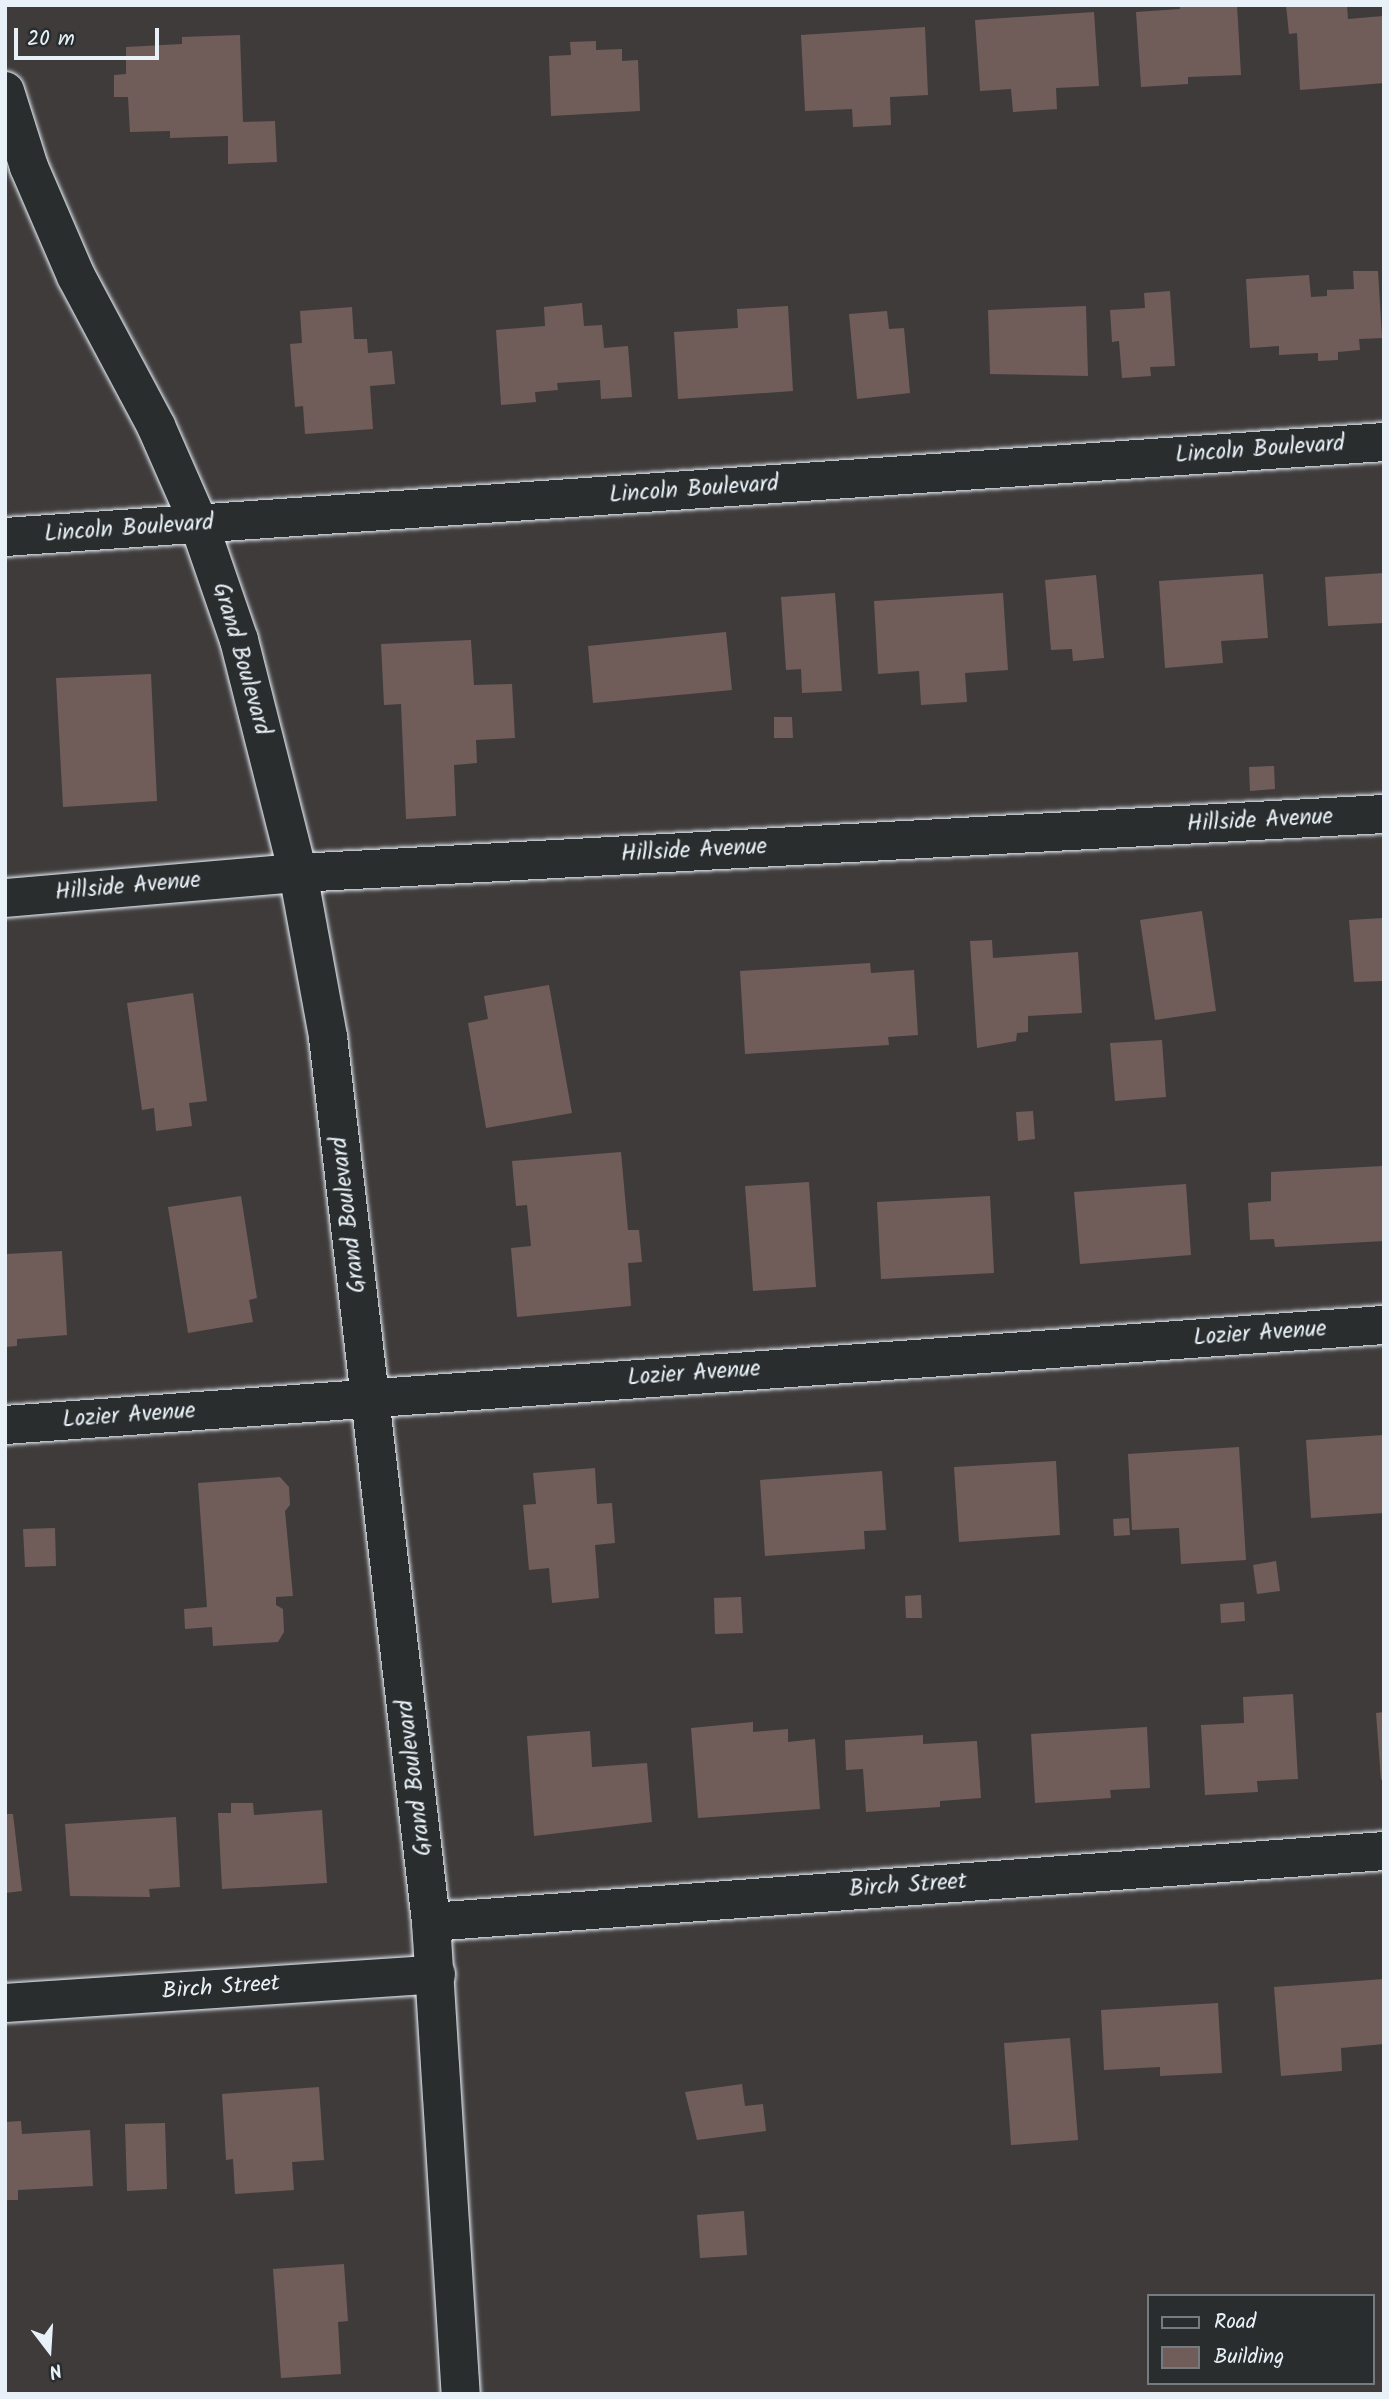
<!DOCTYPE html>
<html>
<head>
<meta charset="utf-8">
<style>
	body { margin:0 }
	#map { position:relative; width:1389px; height:2399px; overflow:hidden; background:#3f3b3b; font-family:Kalam,sans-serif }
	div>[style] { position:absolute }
	.building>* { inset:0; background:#705d5a }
	.roads { filter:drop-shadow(0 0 2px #e8f1f8) drop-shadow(0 0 2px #e8f1f8) }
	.street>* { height:38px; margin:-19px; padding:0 19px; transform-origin:19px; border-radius:19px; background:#2a2d2e }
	span { translate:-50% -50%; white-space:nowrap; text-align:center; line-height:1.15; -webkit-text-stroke:5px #2a2d2e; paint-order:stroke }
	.street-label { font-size:23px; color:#e8f1f8 }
	.frame { position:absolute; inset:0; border:7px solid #e8f1f8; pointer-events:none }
	.legend { position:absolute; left:1147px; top:2294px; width:228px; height:91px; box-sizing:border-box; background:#2a2d2e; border:2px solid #767b7f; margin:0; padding:9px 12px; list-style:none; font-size:21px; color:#e8f1f8 }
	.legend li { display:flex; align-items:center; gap:14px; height:35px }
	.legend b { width:35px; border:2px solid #767b7f }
	.north { position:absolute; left:14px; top:2315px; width:70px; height:70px; -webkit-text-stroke:5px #2a2d2e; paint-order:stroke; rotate:163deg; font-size:19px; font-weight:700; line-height:28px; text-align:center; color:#e8f1f8 }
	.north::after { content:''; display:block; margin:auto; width:24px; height:32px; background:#e8f1f8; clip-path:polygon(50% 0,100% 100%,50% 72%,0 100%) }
	.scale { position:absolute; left:14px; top:28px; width:145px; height:32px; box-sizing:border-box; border:4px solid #e8f1f8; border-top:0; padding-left:9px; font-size:21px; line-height:24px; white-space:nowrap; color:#e8f1f8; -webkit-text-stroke:5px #2a2d2e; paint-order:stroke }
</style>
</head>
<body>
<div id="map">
	<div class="building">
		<div style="clip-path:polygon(1180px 5px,1237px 5px,1241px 75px,1188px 77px,1188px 84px,1141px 87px,1136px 12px,1180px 9px)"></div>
		<div style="clip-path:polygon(1286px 5px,1347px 5px,1348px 19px,1383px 16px,1384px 83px,1300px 90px,1297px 33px,1289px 34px)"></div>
		<div style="clip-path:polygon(1094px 12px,1099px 86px,1056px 88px,1057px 109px,1013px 112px,1011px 89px,980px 91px,975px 20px)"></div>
		<div style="clip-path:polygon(925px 27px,928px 95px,890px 97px,891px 125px,853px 127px,852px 109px,805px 111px,801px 35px)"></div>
		<div style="clip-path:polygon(240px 35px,243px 122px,275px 121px,277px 162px,228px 164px,228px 136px,170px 138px,170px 131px,130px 132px,128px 97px,114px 97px,114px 75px,126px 74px,126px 47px,182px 44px,182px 37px)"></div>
		<div style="clip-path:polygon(596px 41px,596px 50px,622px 49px,622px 61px,638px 60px,640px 111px,551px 116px,549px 56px,571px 55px,570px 42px)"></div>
		<div style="clip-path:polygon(1353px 271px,1378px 271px,1382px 338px,1359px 339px,1360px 350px,1338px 352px,1338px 360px,1318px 361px,1318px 353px,1279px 355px,1279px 346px,1250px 348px,1246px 279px,1309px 275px,1311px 297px,1327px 296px,1327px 290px,1354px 289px)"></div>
		<div style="clip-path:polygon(1170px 291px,1175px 366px,1150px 367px,1151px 376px,1122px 378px,1119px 341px,1112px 342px,1110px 310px,1145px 308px,1144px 293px)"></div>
		<div style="clip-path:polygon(582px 303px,584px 326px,602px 325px,604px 348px,628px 346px,632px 397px,601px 399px,600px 380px,557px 383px,558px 390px,535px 392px,536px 402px,501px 405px,496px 330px,545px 326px,544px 307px)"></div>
		<div style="clip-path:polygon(788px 306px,793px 391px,678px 399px,674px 332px,738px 328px,737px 309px)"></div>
		<div style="clip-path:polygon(1086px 306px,1088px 376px,990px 374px,988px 310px)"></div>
		<div style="clip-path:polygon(352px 307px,354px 339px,367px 339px,368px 353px,392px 351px,395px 384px,370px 386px,373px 429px,305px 434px,303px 406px,295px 407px,290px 344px,302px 343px,300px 311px)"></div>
		<div style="clip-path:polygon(887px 311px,889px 329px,904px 328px,910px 393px,857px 399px,849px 314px)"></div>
		<div style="clip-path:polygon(1384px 573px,1384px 623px,1328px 626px,1325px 577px)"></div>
		<div style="clip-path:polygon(1263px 574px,1268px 638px,1221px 641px,1223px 663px,1165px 668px,1159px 581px)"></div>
		<div style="clip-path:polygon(1096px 575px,1104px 658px,1073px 661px,1072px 649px,1051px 650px,1045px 580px)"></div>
		<div style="clip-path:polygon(835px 593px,842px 691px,802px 693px,801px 669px,786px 670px,781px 597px)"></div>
		<div style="clip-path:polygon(1003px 593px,1008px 670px,965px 673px,967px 702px,921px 705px,919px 671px,878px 674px,874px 601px)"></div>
		<div style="clip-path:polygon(726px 632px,732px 690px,593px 703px,588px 646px)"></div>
		<div style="clip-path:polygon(471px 640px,474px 685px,512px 684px,515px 738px,476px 740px,477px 763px,454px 765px,456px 816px,406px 819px,401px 704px,384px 705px,381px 644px)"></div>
		<div style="clip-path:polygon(151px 674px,157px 801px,63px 807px,56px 678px)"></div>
		<div style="clip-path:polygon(774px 717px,792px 717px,793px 738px,774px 738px)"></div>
		<div style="clip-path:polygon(1274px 766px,1275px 789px,1250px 791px,1249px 767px)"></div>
		<div style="clip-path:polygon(1202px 911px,1216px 1011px,1155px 1020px,1140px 920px)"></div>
		<div style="clip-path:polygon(1384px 918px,1384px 981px,1354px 982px,1349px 920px)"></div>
		<div style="clip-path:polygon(992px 940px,993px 958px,1078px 952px,1082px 1013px,1028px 1016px,1028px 1032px,1017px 1033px,1016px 1041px,977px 1048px,970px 941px)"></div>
		<div style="clip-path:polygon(870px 963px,871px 973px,914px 970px,918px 1035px,888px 1037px,889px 1045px,745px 1054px,740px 971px)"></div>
		<div style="clip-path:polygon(549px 985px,572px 1113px,486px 1128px,468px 1023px,488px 1019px,484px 996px)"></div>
		<div style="clip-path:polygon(193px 993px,207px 1101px,189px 1103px,192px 1126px,156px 1131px,154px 1108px,142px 1110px,127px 1003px)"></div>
		<div style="clip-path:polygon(1162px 1040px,1166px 1097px,1115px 1101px,1110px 1043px)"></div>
		<div style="clip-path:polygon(1033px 1111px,1035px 1139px,1018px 1141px,1016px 1112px)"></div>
		<div style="clip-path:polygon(621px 1152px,628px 1230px,639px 1230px,642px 1262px,628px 1263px,631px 1306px,517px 1317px,511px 1248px,531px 1246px,527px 1205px,516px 1206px,512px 1161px)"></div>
		<div style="clip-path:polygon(1383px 1166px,1384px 1241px,1275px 1247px,1274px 1239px,1250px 1240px,1248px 1203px,1271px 1201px,1271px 1172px)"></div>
		<div style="clip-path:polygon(809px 1182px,816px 1287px,753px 1291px,745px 1186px)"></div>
		<div style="clip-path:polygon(1186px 1184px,1191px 1255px,1080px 1264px,1074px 1192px)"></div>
		<div style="clip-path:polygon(241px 1196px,257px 1298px,249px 1300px,253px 1322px,188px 1333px,168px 1207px)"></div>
		<div style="clip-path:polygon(990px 1196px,994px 1273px,881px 1279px,877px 1202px)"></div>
		<div style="clip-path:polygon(62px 1251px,67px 1335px,17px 1339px,17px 1346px,5px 1347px,6px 1254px)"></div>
		<div style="clip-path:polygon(1384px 1435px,1384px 1513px,1311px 1518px,1306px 1440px)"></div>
		<div style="clip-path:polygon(1239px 1447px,1246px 1560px,1181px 1564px,1179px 1528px,1132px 1530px,1128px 1454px)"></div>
		<div style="clip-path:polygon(1056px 1461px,1060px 1535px,959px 1542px,954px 1467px)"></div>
		<div style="clip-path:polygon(595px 1468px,597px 1504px,612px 1503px,615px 1543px,595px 1545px,599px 1598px,552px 1603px,549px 1568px,529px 1570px,523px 1505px,536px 1504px,533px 1473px)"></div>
		<div style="clip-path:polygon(882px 1471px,886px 1530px,864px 1531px,865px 1549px,765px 1556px,760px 1480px)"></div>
		<div style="clip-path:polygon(280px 1477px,289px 1487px,290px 1505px,285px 1511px,293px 1596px,276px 1597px,276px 1605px,283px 1609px,284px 1632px,278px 1642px,213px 1646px,212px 1627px,185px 1629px,184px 1609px,207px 1607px,198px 1483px)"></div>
		<div style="clip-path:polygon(1129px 1518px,1130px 1535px,1114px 1536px,1113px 1519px)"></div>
		<div style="clip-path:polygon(55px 1528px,56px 1566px,25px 1567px,23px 1529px)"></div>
		<div style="clip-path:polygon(1276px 1561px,1280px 1591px,1257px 1594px,1253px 1565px)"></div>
		<div style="clip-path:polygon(921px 1595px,922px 1618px,906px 1618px,905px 1596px)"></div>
		<div style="clip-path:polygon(741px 1597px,743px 1633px,715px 1634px,714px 1598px)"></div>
		<div style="clip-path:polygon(1244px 1602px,1245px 1621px,1221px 1623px,1220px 1604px)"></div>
		<div style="clip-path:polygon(1293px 1694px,1298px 1779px,1257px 1781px,1258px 1792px,1205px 1795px,1201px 1725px,1244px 1723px,1243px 1697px)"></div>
		<div style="clip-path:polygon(1384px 1712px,1384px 1779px,1381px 1780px,1376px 1713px)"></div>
		<div style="clip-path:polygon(753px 1722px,753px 1732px,788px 1729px,788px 1742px,815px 1739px,820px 1809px,698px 1818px,691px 1728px)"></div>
		<div style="clip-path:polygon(1147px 1727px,1150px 1788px,1110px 1790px,1111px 1798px,1035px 1803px,1031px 1734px)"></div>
		<div style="clip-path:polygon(590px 1731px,592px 1767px,647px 1763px,652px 1822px,534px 1836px,527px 1736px)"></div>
		<div style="clip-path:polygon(923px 1735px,923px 1744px,977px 1741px,981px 1798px,940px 1801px,940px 1807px,866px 1812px,863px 1769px,846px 1770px,845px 1740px)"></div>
		<div style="clip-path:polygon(231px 1803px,253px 1803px,254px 1815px,322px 1810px,327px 1883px,222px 1889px,218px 1813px,231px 1813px)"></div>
		<div style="clip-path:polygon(5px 1814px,13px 1814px,22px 1891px,5px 1893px)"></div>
		<div style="clip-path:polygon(176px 1817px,180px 1887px,149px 1889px,150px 1897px,70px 1896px,65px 1824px)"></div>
		<div style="clip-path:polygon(1384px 1979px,1384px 2044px,1341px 2048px,1342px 2071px,1281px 2076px,1274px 1987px)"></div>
		<div style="clip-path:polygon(1218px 2003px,1222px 2073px,1160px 2076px,1160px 2067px,1104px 2070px,1101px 2010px)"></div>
		<div style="clip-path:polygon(1070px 2038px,1078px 2140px,1011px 2145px,1004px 2043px)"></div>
		<div style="clip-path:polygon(742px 2084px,745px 2106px,763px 2104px,766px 2131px,697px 2140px,685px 2092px)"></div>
		<div style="clip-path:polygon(319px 2087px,324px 2160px,292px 2162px,294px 2190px,235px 2194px,233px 2159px,226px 2160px,222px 2094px)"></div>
		<div style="clip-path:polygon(21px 2121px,22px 2134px,90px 2130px,93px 2186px,18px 2190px,18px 2200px,5px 2200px,5px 2122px)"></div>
		<div style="clip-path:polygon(165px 2123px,167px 2189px,127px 2191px,125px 2124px)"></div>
		<div style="clip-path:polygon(744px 2211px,747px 2255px,700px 2258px,697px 2215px)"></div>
		<div style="clip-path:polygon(344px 2264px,348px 2321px,338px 2322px,341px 2374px,281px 2378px,273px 2269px)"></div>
	</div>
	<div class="roads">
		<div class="street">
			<div style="left:5px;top:91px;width:80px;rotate:72.5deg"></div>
			<div style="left:29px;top:167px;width:119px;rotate:66.7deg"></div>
			<div style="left:76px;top:276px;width:170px;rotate:61.9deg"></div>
			<div style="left:156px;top:426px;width:107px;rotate:66.3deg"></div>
			<div style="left:199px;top:524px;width:123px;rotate:71deg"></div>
			<div style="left:239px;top:640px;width:240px;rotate:75.8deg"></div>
			<div style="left:298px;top:873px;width:167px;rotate:79.6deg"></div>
			<div style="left:328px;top:1037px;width:891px;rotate:83.36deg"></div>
			<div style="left:431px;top:1922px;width:473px;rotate:86.4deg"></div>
			<div style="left:5px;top:537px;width:1382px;rotate:-3.94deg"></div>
			<div style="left:5px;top:898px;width:294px;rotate:-4.9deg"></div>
			<div style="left:298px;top:873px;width:1088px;rotate:-3.11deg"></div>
			<div style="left:5px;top:1425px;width:1383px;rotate:-4.15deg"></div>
			<div style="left:431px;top:1922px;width:956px;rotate:-4.26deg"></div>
			<div style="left:5px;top:2003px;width:432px;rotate:-3.8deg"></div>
		</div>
	</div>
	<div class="street-label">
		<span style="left:1260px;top:450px;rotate:-4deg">Lincoln Boulevard</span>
		<span style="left:694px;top:490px;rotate:-4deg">Lincoln Boulevard</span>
		<span style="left:129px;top:529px;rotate:-4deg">Lincoln Boulevard</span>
		<span style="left:241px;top:659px;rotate:74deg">Grand Boulevard</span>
		<span style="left:1260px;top:821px;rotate:-3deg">Hillside Avenue</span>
		<span style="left:694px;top:851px;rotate:-3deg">Hillside Avenue</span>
		<span style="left:128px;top:887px;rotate:-5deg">Hillside Avenue</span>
		<span style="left:349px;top:1215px;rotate:-97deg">Grand Boulevard</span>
		<span style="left:1260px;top:1334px;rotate:-4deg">Lozier Avenue</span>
		<span style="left:694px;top:1374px;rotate:-4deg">Lozier Avenue</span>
		<span style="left:129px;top:1416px;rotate:-4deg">Lozier Avenue</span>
		<span style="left:415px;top:1778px;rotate:-97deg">Grand Boulevard</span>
		<span style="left:908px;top:1886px;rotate:-4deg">Birch Street</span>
		<span style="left:221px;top:1988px;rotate:-4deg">Birch Street</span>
	</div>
	<div class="frame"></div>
	<ul class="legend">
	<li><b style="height:9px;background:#2a2d2e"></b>Road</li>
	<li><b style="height:19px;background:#705d5a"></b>Building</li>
	</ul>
	<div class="north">N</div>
	<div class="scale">20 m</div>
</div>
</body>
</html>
